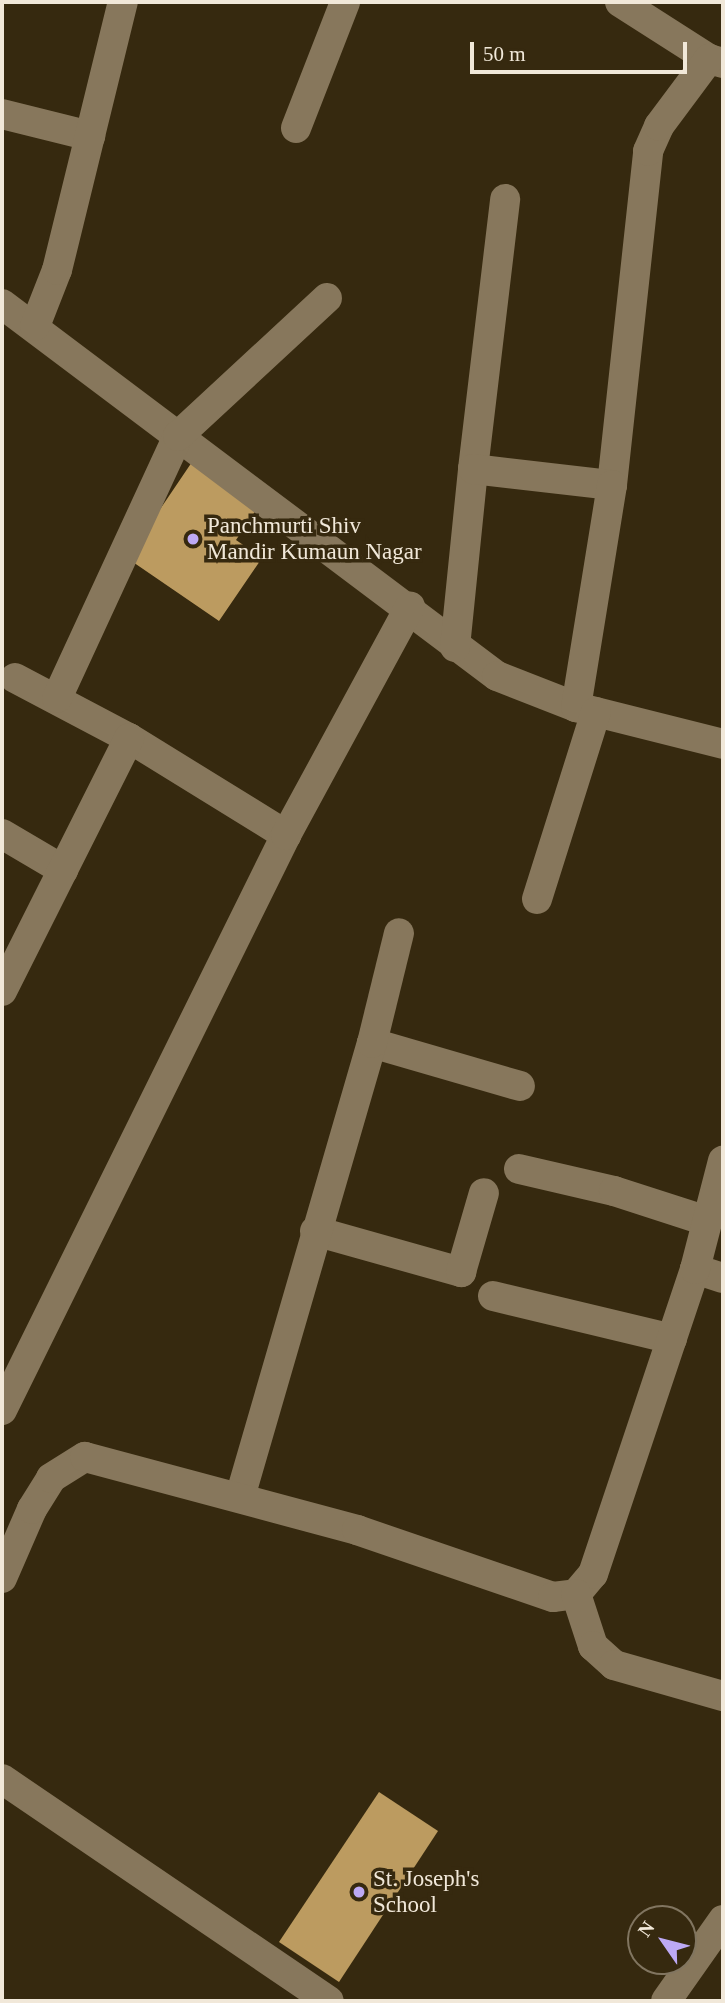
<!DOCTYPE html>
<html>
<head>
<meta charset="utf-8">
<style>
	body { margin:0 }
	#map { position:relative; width:725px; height:2003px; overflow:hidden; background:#36290f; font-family:Georgia,serif }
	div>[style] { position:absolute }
	.building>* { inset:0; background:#bc9b60 }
	.street>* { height:30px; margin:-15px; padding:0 15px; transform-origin:15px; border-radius:15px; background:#87775c }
	.dots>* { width:19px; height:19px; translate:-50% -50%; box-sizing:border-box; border:4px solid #36290f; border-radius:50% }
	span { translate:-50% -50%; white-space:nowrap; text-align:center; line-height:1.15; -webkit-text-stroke:7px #36290f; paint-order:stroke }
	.poi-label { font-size:23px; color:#f1e8d9 }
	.left { translate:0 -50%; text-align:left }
	.frame { position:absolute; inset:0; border:4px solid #f1e8d9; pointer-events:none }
	.north { position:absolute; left:627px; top:1905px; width:70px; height:70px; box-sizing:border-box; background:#36290f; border:2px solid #817560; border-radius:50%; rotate:305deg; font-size:19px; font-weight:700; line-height:28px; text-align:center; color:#f1e8d9 }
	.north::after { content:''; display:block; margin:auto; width:24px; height:32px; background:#bda9f5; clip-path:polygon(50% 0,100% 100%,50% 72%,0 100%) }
	.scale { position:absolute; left:470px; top:42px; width:217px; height:32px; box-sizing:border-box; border:4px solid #f1e8d9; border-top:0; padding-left:9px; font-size:21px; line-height:24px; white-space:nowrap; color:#f1e8d9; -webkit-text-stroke:5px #36290f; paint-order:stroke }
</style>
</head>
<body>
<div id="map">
	<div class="building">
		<div style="clip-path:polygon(192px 462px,258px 507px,236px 540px,262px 558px,219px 621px,127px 558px)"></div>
		<div style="clip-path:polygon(379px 1792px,438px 1831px,339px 1982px,279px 1942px)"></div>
	</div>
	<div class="street">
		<div style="left:620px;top:2px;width:106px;rotate:32.6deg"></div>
		<div style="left:709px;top:59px;width:15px;rotate:16deg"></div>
		<div style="left:2px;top:114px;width:91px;rotate:14deg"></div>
		<div style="left:296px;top:128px;width:135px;rotate:-68.7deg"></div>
		<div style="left:2px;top:304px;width:619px;rotate:36.93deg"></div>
		<div style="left:497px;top:676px;width:85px;rotate:21.4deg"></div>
		<div style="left:576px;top:707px;width:152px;rotate:14.1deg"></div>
		<div style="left:35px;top:326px;width:60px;rotate:-68.6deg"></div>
		<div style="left:57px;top:270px;width:276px;rotate:-76.2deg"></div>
		<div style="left:473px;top:469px;width:272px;rotate:-83.2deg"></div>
		<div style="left:612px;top:485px;width:336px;rotate:-83.8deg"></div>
		<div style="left:648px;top:151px;width:27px;rotate:-66deg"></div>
		<div style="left:659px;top:126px;width:84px;rotate:-53.3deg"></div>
		<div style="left:455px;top:647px;width:179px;rotate:-84.2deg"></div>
		<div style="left:473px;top:469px;width:140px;rotate:6.6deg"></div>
		<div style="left:612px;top:485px;width:225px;rotate:99.2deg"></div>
		<div style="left:15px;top:678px;width:129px;rotate:27.8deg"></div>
		<div style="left:129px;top:738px;width:185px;rotate:31.7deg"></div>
		<div style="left:57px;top:698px;width:289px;rotate:-65.2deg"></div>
		<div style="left:178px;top:436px;width:203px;rotate:-42.8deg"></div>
		<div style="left:2px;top:834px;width:71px;rotate:30.5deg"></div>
		<div style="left:537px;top:899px;width:196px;rotate:-72.5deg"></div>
		<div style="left:2px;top:991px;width:283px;rotate:-63.3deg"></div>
		<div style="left:372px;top:1043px;width:154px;rotate:16.2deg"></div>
		<div style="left:519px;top:1169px;width:98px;rotate:13deg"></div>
		<div style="left:614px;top:1191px;width:98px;rotate:17.9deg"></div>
		<div style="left:315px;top:1231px;width:152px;rotate:15.7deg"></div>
		<div style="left:461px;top:1272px;width:82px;rotate:-73.8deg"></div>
		<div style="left:695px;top:1269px;width:29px;rotate:18deg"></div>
		<div style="left:493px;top:1296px;width:184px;rotate:13.5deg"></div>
		<div style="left:2px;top:1410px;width:641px;rotate:-63.71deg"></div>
		<div style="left:286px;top:835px;width:260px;rotate:-61.5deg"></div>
		<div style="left:240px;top:1497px;width:473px;rotate:-73.8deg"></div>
		<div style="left:372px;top:1043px;width:113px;rotate:-76.2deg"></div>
		<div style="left:2px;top:1578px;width:75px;rotate:-66.5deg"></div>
		<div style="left:32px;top:1509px;width:36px;rotate:-58deg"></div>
		<div style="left:51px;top:1478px;width:40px;rotate:-32deg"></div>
		<div style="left:85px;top:1457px;width:282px;rotate:15deg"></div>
		<div style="left:357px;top:1530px;width:207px;rotate:18.9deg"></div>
		<div style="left:553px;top:1597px;width:23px;rotate:-7deg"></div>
		<div style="left:576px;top:1594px;width:26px;rotate:-50deg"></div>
		<div style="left:593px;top:1574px;width:322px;rotate:-71.5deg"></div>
		<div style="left:695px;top:1269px;width:112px;rotate:-75.5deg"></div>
		<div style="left:576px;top:1594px;width:55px;rotate:71.9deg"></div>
		<div style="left:593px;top:1646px;width:28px;rotate:42deg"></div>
		<div style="left:614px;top:1665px;width:113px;rotate:15.9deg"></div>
		<div style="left:2px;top:1779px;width:395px;rotate:34.2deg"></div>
		<div style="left:666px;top:2001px;width:99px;rotate:-54.9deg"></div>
	</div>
	<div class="dots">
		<div style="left:193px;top:539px;background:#bda9f5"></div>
		<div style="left:359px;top:1892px;background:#bda9f5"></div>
	</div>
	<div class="poi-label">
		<span class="left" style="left:207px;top:539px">Panchmurti Shiv<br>Mandir Kumaun Nagar</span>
		<span class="left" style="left:373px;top:1892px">St. Joseph's<br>School</span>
	</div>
	<div class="frame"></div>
	<div class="north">N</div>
	<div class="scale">50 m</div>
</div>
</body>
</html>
